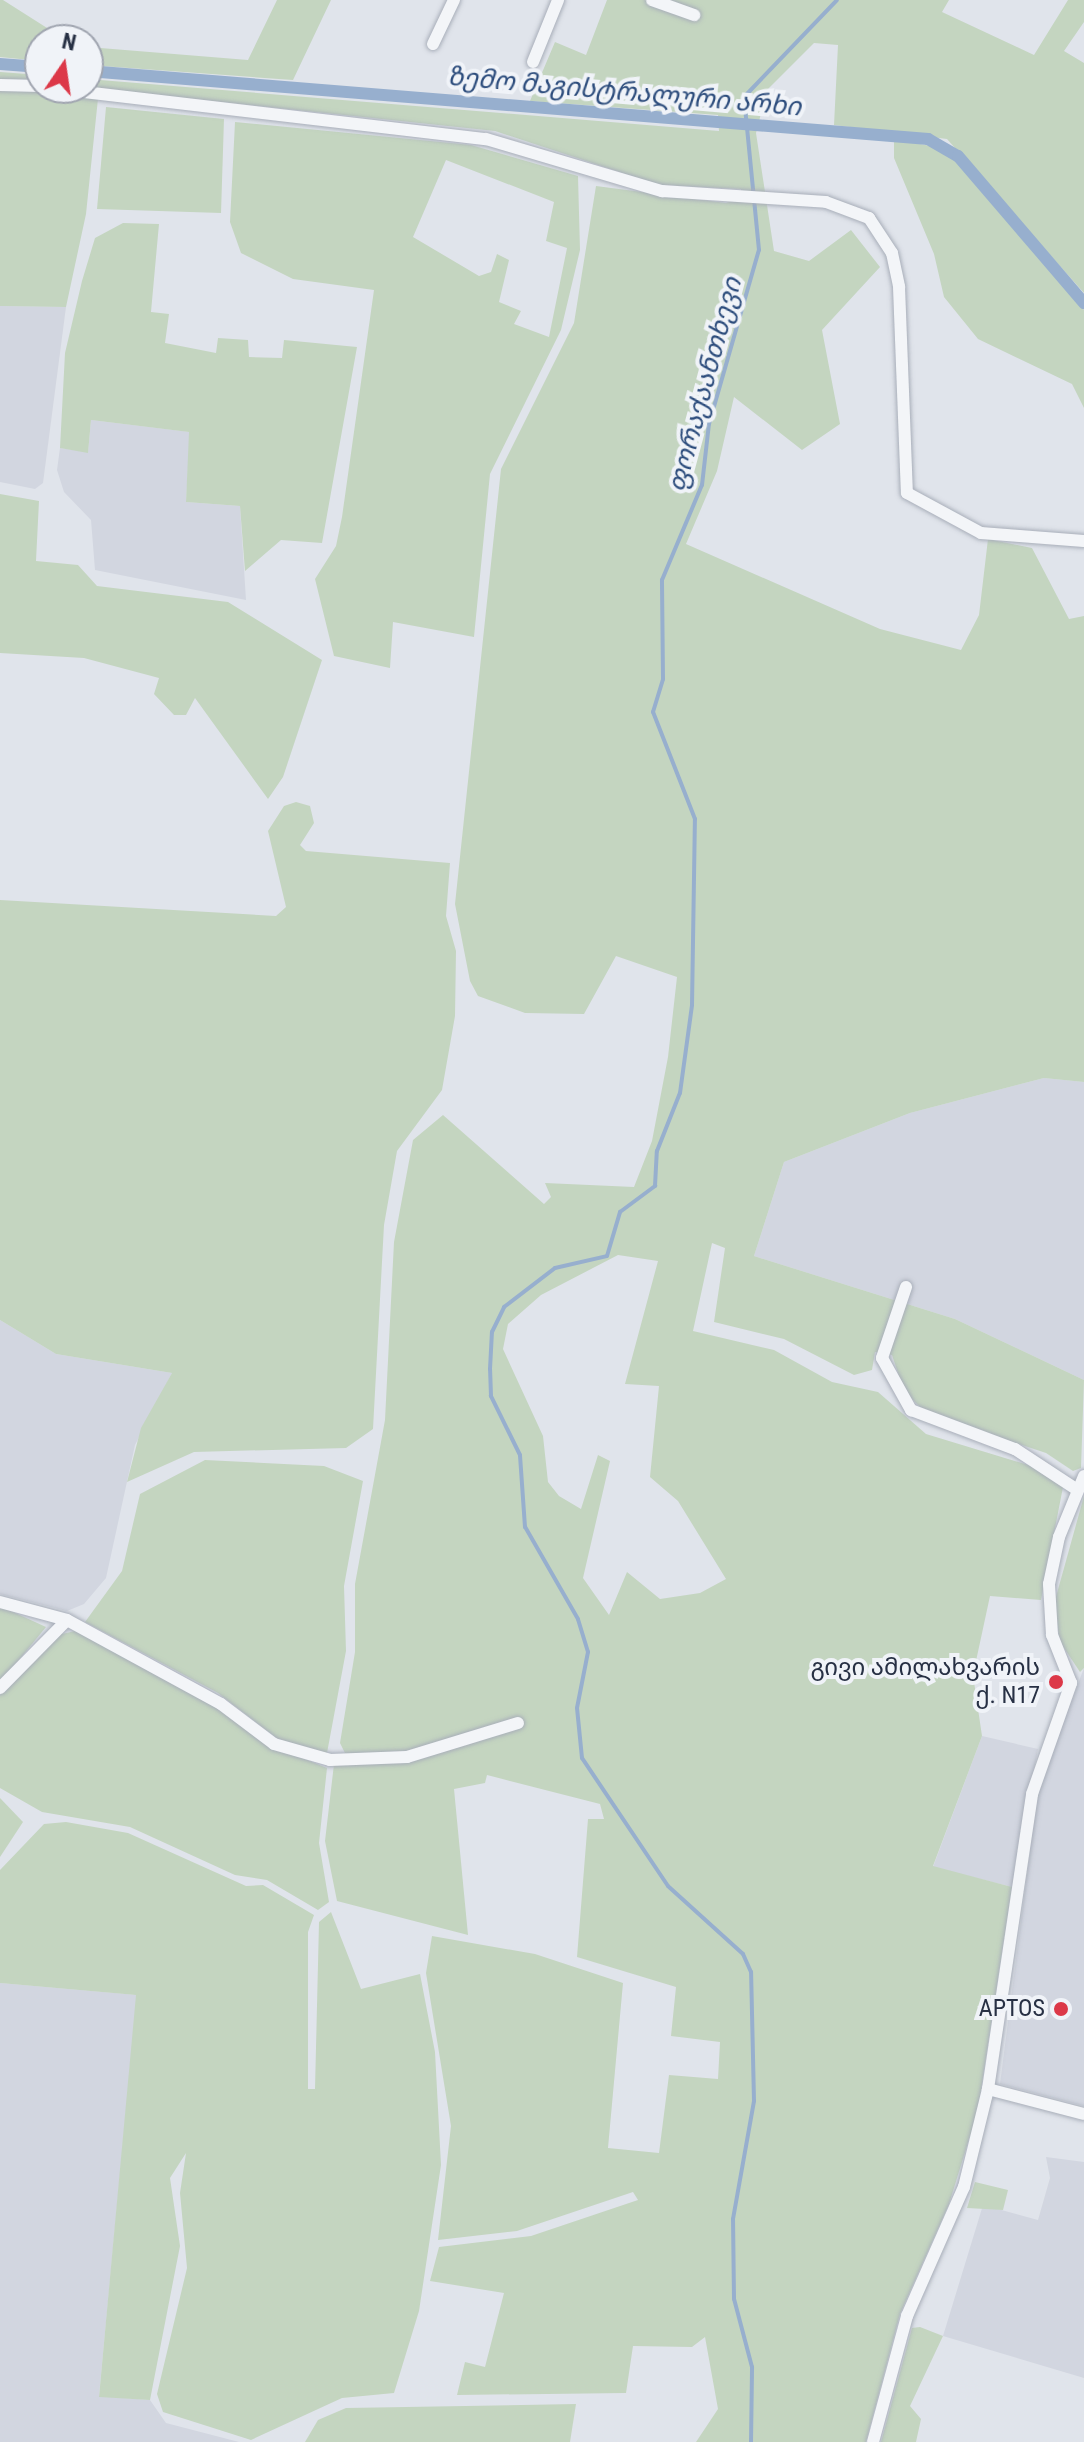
<!DOCTYPE html>
<html>
<head>
<meta charset="utf-8">
<style>
	body { margin:0 }
	#map { position:relative; width:1084px; height:2442px; overflow:hidden; background:#e0e4eb; font-family:"Roboto Condensed","Noto Sans Georgian",sans-serif }
	div>[style] { position:absolute }
	.built>* { inset:0; background:#d2d6e0 }
	.green>* { inset:0; background:#c4d5c0 }
	.stream>* { height:4px; margin:-2px; padding:0 2px; transform-origin:2px; border-radius:2px; background:#97afce }
	.canal>* { height:12px; margin:-6px; padding:0 6px; transform-origin:6px; border-radius:6px; background:#97afce }
	.roads { filter:drop-shadow(0 0 2px #a8aeb9) drop-shadow(0 0 2px #a8aeb9) }
	.minor>* { height:12px; margin:-6px; padding:0 6px; transform-origin:6px; border-radius:6px; background:#f3f5f8 }
	.dots>* { width:22px; height:22px; translate:-50% -50%; box-sizing:border-box; border:4px solid #f0f3f8; border-radius:50% }
	span { translate:-50% -50%; white-space:nowrap; text-align:center; line-height:1.15; -webkit-text-stroke:8px #f0f3f8; paint-order:stroke }
	.poi-label { font-size:24px; color:#273044 }
	.right { translate:-100% -50%; text-align:right }
	.water-label { font-size:26px; color:#2c4c7c; font-style:italic }
	.north { position:absolute; left:24px; top:24px; width:80px; height:80px; box-sizing:border-box; background:#f0f3f8; border:2px solid #a0a5b0; border-radius:50%; rotate:13deg; font-size:22px; font-weight:700; line-height:32px; text-align:center; color:#273044 }
	.north::after { content:''; display:block; margin:auto; width:28px; height:36px; background:#dc3848; clip-path:polygon(50% 0,100% 100%,50% 72%,0 100%) }
</style>
</head>
<body>
<div id="map">
	<div class="built">
		<div style="clip-path:polygon(0 306px,66px 307px,43px 483px,35px 489px,0 482px)"></div>
		<div style="clip-path:polygon(91px 420px,190px 432px,186px 502px,240px 506px,246px 600px,95px 570px,91px 520px,64px 492px,57px 470px,60px 448px,88px 452px)"></div>
		<div style="clip-path:polygon(1044px 1078px,1084px 1082px,1084px 1380px,955px 1319px,754px 1256px,784px 1162px,910px 1113px)"></div>
		<div style="clip-path:polygon(0 1320px,56px 1354px,172px 1373px,135px 1445px,106px 1578px,84px 1604px,67px 1611px,0 1594px)"></div>
		<div style="clip-path:polygon(1084px 1668px,1084px 2106px,1000px 2084px,1038px 1789px)"></div>
		<div style="clip-path:polygon(982px 1736px,1038px 1749px,1012px 1887px,933px 1867px)"></div>
		<div style="clip-path:polygon(0 1983px,137px 1995px,99px 2396px,150px 2400px,166px 2423px,239px 2442px,0 2442px)"></div>
		<div style="clip-path:polygon(1046px 2157px,1084px 2162px,1084px 2378px,943px 2336px,983px 2205px,1038px 2220px,1050px 2178px)"></div>
	</div>
	<div class="green">
		<div style="clip-path:polygon(0 0,3px 0,66px 40px,40px 40px,40px 61px,0 57px)"></div>
		<div style="clip-path:polygon(277px 0,331px 0,293px 80px,88px 65px,88px 47px,248px 60px)"></div>
		<div style="clip-path:polygon(evenodd,607px 0,949px 0,942px 12px,1034px 55px,1068px 0,1084px 0,1084px 22px,1064px 51px,1084px 63px,1084px 293px,947px 139px,834px 125px,838px 45px,814px 43px,767px 90px,756px 133px,774px 251px,809px 261px,851px 230px,880px 267px,822px 330px,840px 424px,802px 450px,734px 397px,717px 471px,686px 544px,880px 629px,961px 650px,979px 615px,988px 539px,1032px 548px,1069px 619px,1084px 616px,1084px 1082px,1044px 1078px,910px 1113px,784px 1162px,754px 1256px,955px 1319px,1084px 1380px,1081px 1468px,1073px 1471px,1046px 1453px,926px 1413px,904px 1391px,892px 1355px,875px 1352px,872px 1370px,854px 1375px,784px 1339px,714px 1322px,725px 1248px,712px 1243px,693px 1331px,774px 1350px,832px 1382px,878px 1392px,926px 1434px,1051px 1472px,1063px 1487px,1041px 1600px,990px 1596px,973px 1675px,982px 1736px,933px 1866px,1012px 1887px,978px 2110px,949px 2204px,900px 2314px,866px 2442px,696px 2442px,718px 2409px,705px 2337px,692px 2347px,633px 2346px,626px 2393px,457px 2395px,465px 2362px,485px 2367px,504px 2293px,430px 2281px,439px 2247px,531px 2236px,638px 2200px,633px 2192px,517px 2231px,438px 2240px,451px 2126px,426px 1973px,432px 1936px,535px 1954px,623px 1983px,608px 2148px,659px 2153px,669px 2075px,718px 2079px,720px 2042px,671px 2036px,676px 1987px,577px 1957px,588px 1819px,604px 1819px,600px 1804px,487px 1775px,485px 1783px,454px 1789px,468px 1935px,337px 1901px,325px 1841px,334px 1764px,419px 1750px,346px 1755px,340px 1743px,355px 1652px,355px 1584px,385px 1420px,394px 1242px,413px 1140px,443px 1115px,544px 1204px,551px 1197px,545px 1183px,634px 1187px,652px 1141px,668px 1057px,677px 977px,616px 956px,584px 1014px,525px 1013px,478px 996px,470px 981px,455px 904px,501px 469px,574px 323px,596px 186px,726px 203px,741px 198px,741px 189px,659px 185px,495px 131px,99px 89px,86px 214px,66px 307px,0 306px,0 72px,40px 75px,40px 88px,88px 88px,88px 79px,719px 131px,718px 115px,530px 101px,555px 42px,586px 55px,607px 0,618px 1255px,658px 1261px,625px 1384px,659px 1386px,650px 1477px,678px 1501px,726px 1579px,700px 1593px,660px 1599px,627px 1572px,609px 1615px,583px 1578px,610px 1461px,598px 1455px,581px 1509px,559px 1496px,548px 1482px,543px 1436px,503px 1349px,508px 1324px,541px 1295px,618px 1255px)"></div>
		<div style="clip-path:polygon(106px 107px,224px 119px,221px 213px,97px 209px)"></div>
		<div style="clip-path:polygon(evenodd,235px 122px,471px 145px,578px 176px,580px 250px,561px 330px,490px 474px,474px 637px,393px 622px,390px 668px,334px 656px,315px 579px,336px 546px,342px 517px,374px 290px,293px 279px,241px 253px,230px 222px,235px 122px,446px 160px,554px 202px,546px 241px,567px 248px,549px 337px,514px 324px,521px 311px,499px 302px,509px 260px,497px 254px,491px 272px,479px 276px,413px 237px,446px 160px)"></div>
		<div style="clip-path:polygon(894px 139px,946px 149px,1084px 310px,1084px 408px,1072px 384px,978px 339px,944px 297px,934px 254px,894px 158px)"></div>
		<div style="clip-path:polygon(123px 223px,159px 224px,151px 312px,169px 314px,165px 343px,216px 353px,218px 338px,248px 340px,249px 357px,282px 358px,284px 340px,357px 347px,322px 543px,281px 540px,245px 571px,240px 506px,186px 502px,189px 432px,91px 420px,88px 453px,60px 448px,65px 353px,82px 281px,95px 238px)"></div>
		<div style="clip-path:polygon(0 494px,39px 501px,36px 561px,78px 565px,97px 586px,228px 602px,322px 660px,283px 777px,268px 799px,195px 698px,186px 715px,174px 715px,154px 694px,159px 678px,84px 658px,0 653px)"></div>
		<div style="clip-path:polygon(296px 802px,310px 806px,314px 823px,300px 845px,306px 851px,450px 863px,446px 916px,456px 951px,455px 1016px,442px 1090px,397px 1151px,384px 1225px,373px 1429px,346px 1448px,194px 1452px,127px 1482px,141px 1428px,172px 1373px,56px 1354px,0 1320px,0 900px,276px 916px,286px 907px,268px 831px,284px 806px)"></div>
		<div style="clip-path:polygon(205px 1460px,324px 1466px,363px 1481px,344px 1586px,346px 1651px,327px 1753px,283px 1743px,218px 1693px,85px 1622px,122px 1571px,140px 1494px)"></div>
		<div style="clip-path:polygon(1084px 1496px,1084px 1668px,1080px 1672px,1060px 1642px,1054px 1604px)"></div>
		<div style="clip-path:polygon(0 1606px,46px 1627px,0 1683px)"></div>
		<div style="clip-path:polygon(79px 1630px,227px 1712px,260px 1741px,327px 1768px,319px 1843px,329px 1902px,318px 1910px,267px 1880px,235px 1875px,130px 1827px,42px 1812px,0 1788px,0 1695px,58px 1635px)"></div>
		<div style="clip-path:polygon(0 1798px,23px 1822px,0 1857px)"></div>
		<div style="clip-path:polygon(66px 1822px,128px 1833px,246px 1886px,263px 1885px,314px 1915px,308px 1932px,308px 2089px,315px 2089px,319px 1922px,331px 1912px,361px 1989px,420px 1974px,435px 2052px,441px 2165px,419px 2311px,394px 2393px,342px 2398px,251px 2440px,163px 2412px,157px 2394px,187px 2268px,180px 2193px,186px 2153px,170px 2178px,180px 2246px,150px 2400px,99px 2397px,136px 1995px,0 1983px,0 1870px,44px 1824px)"></div>
		<div style="clip-path:polygon(975px 2182px,1008px 2190px,1003px 2210px,967px 2208px)"></div>
		<div style="clip-path:polygon(920px 2327px,943px 2336px,910px 2406px,921px 2419px,916px 2442px,881px 2442px,912px 2328px)"></div>
		<div style="clip-path:polygon(576px 2404px,570px 2442px,305px 2442px,318px 2420px,346px 2408px)"></div>
	</div>
	<div class="stream">
		<div style="left:751px;top:2442px;width:75px;rotate:-89.2deg"></div>
		<div style="left:752px;top:2367px;width:70px;rotate:-104.8deg"></div>
		<div style="left:734px;top:2299px;width:80px;rotate:-90.7deg"></div>
		<div style="left:733px;top:2219px;width:120px;rotate:-79.9deg"></div>
		<div style="left:754px;top:2101px;width:129px;rotate:-91.3deg"></div>
		<div style="left:751px;top:1972px;width:20px;rotate:-114deg"></div>
		<div style="left:743px;top:1954px;width:101px;rotate:-137.8deg"></div>
		<div style="left:668px;top:1886px;width:154px;rotate:-123.9deg"></div>
		<div style="left:582px;top:1758px;width:50px;rotate:-95.7deg"></div>
		<div style="left:577px;top:1708px;width:57px;rotate:-78.9deg"></div>
		<div style="left:588px;top:1652px;width:34px;rotate:-107deg"></div>
		<div style="left:578px;top:1619px;width:106px;rotate:-119.9deg"></div>
		<div style="left:525px;top:1527px;width:72px;rotate:-94deg"></div>
		<div style="left:520px;top:1455px;width:66px;rotate:-116.2deg"></div>
		<div style="left:491px;top:1396px;width:27px;rotate:-92deg"></div>
		<div style="left:490px;top:1369px;width:37px;rotate:-87deg"></div>
		<div style="left:492px;top:1332px;width:28px;rotate:-64deg"></div>
		<div style="left:504px;top:1307px;width:64px;rotate:-37.4deg"></div>
		<div style="left:555px;top:1268px;width:53px;rotate:-13deg"></div>
		<div style="left:607px;top:1256px;width:46px;rotate:-73.5deg"></div>
		<div style="left:620px;top:1212px;width:44px;rotate:-36.6deg"></div>
		<div style="left:655px;top:1186px;width:35px;rotate:-87deg"></div>
		<div style="left:657px;top:1151px;width:62px;rotate:-68.4deg"></div>
		<div style="left:680px;top:1093px;width:89px;rotate:-82.2deg"></div>
		<div style="left:692px;top:1005px;width:186px;rotate:-89.1deg"></div>
		<div style="left:695px;top:819px;width:115px;rotate:-111.4deg"></div>
		<div style="left:653px;top:712px;width:34px;rotate:-73deg"></div>
		<div style="left:663px;top:679px;width:99px;rotate:-90.6deg"></div>
		<div style="left:662px;top:580px;width:103px;rotate:-67.2deg"></div>
		<div style="left:702px;top:485px;width:61px;rotate:-83.5deg"></div>
		<div style="left:709px;top:424px;width:181px;rotate:-74deg"></div>
		<div style="left:759px;top:250px;width:154px;rotate:-95.6deg"></div>
		<div style="left:744px;top:97px;width:134px;rotate:-46.2deg"></div>
	</div>
	<div class="canal">
		<div style="left:0;top:64px;width:40px;rotate:4.3deg"></div>
		<div style="left:88px;top:71px;width:843px;rotate:4.63deg"></div>
		<div style="left:928px;top:139px;width:34px;rotate:30deg"></div>
		<div style="left:958px;top:156px;width:194px;rotate:49.4deg"></div>
	</div>
	<div class="roads">
		<div class="minor">
			<div style="left:652px;top:0;width:45px;rotate:19.7deg"></div>
			<div style="left:433px;top:44px;width:49px;rotate:-64.5deg"></div>
			<div style="left:533px;top:62px;width:67px;rotate:-68deg"></div>
			<div style="left:0;top:85px;width:40px;rotate:1.4deg"></div>
			<div style="left:50px;top:88px;width:439px;rotate:6.7deg"></div>
			<div style="left:486px;top:139px;width:184px;rotate:16.5deg"></div>
			<div style="left:662px;top:191px;width:164px;rotate:3.8deg"></div>
			<div style="left:826px;top:202px;width:46px;rotate:20.4deg"></div>
			<div style="left:869px;top:218px;width:42px;rotate:56.7deg"></div>
			<div style="left:892px;top:253px;width:35px;rotate:78deg"></div>
			<div style="left:899px;top:287px;width:206px;rotate:87.8deg"></div>
			<div style="left:907px;top:493px;width:84px;rotate:28.4deg"></div>
			<div style="left:981px;top:533px;width:103px;rotate:4.4deg"></div>
			<div style="left:906px;top:1287px;width:75px;rotate:108.7deg"></div>
			<div style="left:882px;top:1358px;width:60px;rotate:60.9deg"></div>
			<div style="left:911px;top:1410px;width:111px;rotate:20.6deg"></div>
			<div style="left:1015px;top:1449px;width:73px;rotate:33.3deg"></div>
			<div style="left:0;top:1602px;width:69px;rotate:15deg"></div>
			<div style="left:67px;top:1620px;width:175px;rotate:28.6deg"></div>
			<div style="left:221px;top:1704px;width:66px;rotate:37deg"></div>
			<div style="left:274px;top:1744px;width:58px;rotate:15.9deg"></div>
			<div style="left:330px;top:1760px;width:77px;rotate:-2.2deg"></div>
			<div style="left:407px;top:1757px;width:116px;rotate:-17deg"></div>
			<div style="left:0;top:1688px;width:95px;rotate:-45.4deg"></div>
			<div style="left:988px;top:2089px;width:99px;rotate:14.6deg"></div>
			<div style="left:873px;top:2442px;width:131px;rotate:-74.9deg"></div>
			<div style="left:907px;top:2316px;width:141px;rotate:-66.2deg"></div>
			<div style="left:964px;top:2187px;width:101px;rotate:-76.2deg"></div>
			<div style="left:988px;top:2089px;width:298px;rotate:-81.5deg"></div>
			<div style="left:1032px;top:1794px;width:118px;rotate:-70.6deg"></div>
			<div style="left:1071px;top:1683px;width:52px;rotate:-111.6deg"></div>
			<div style="left:1052px;top:1635px;width:51px;rotate:-93.4deg"></div>
			<div style="left:1049px;top:1584px;width:48px;rotate:-78deg"></div>
			<div style="left:1059px;top:1537px;width:66px;rotate:-67.7deg"></div>
		</div>
	</div>
	<div class="dots">
		<div style="left:1056px;top:1682px;background:#dc3848"></div>
		<div style="left:1061px;top:2009px;background:#dc3848"></div>
	</div>
	<div class="poi-label">
		<span class="right" style="left:1040px;top:1682px">გივი ამილახვარის<br>ქ. N17</span>
		<span class="right" style="left:1045px;top:2009px">APTOS</span>
	</div>
	<div class="water-label">
		<span style="left:624px;top:92px;rotate:5deg">ზემო მაგისტრალური არხი</span>
		<span style="left:705px;top:385px;rotate:-75deg">ფორაქაანთხევი</span>
	</div>
	<div class="north">N</div>
</div>
</body>
</html>
